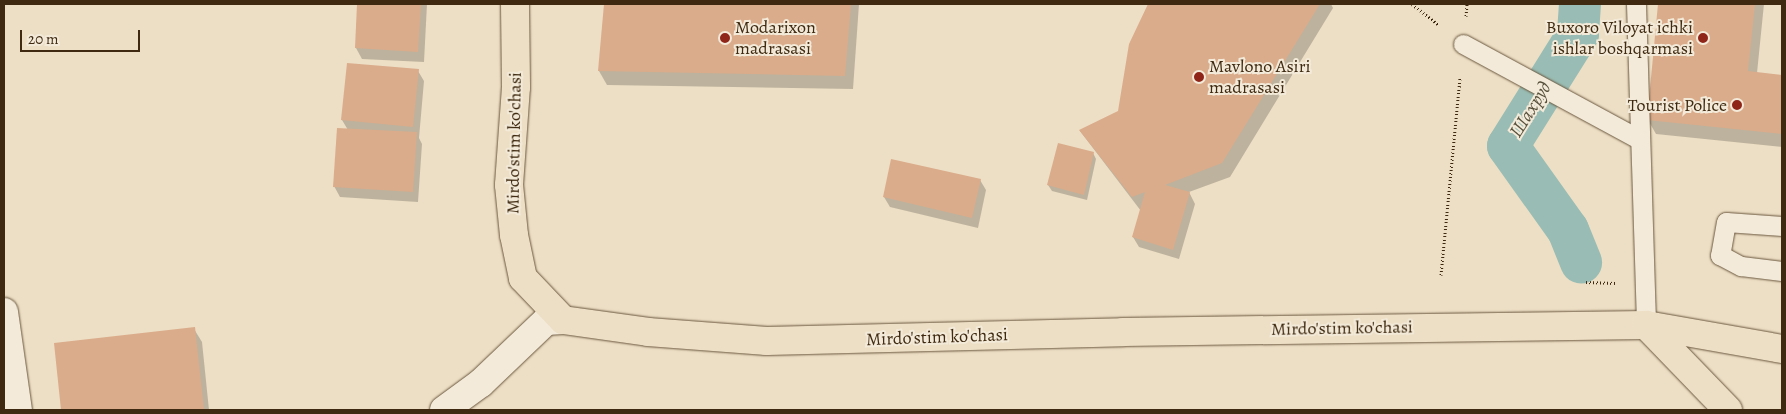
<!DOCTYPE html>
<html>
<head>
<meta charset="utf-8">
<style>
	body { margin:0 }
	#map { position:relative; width:1786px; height:414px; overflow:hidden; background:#eddfc5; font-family:Alegreya,serif }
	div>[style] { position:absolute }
	.shadow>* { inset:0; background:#0003 }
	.canal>* { height:42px; margin:-21px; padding:0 21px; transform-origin:21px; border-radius:21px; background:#99bdb4 }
	.building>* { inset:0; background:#daac8b }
	.path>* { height:3px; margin-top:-1.5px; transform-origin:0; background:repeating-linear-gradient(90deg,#3f2a11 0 1px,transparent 0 3.5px) }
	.roads { filter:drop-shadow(0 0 1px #6a573e) drop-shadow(0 0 1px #6a573e) }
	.lane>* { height:19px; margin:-9.5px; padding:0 9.5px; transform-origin:9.5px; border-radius:9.5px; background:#f3ead9 }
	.street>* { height:28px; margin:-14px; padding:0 14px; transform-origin:14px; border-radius:14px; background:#f3ead9 }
	.primary>* { height:28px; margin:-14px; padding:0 14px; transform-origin:14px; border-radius:14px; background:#eddfc5 }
	.dots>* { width:14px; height:14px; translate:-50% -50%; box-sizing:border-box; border:2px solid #f3ead9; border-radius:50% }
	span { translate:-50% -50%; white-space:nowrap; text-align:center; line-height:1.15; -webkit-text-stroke:4px #f3ead9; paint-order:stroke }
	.poi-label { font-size:18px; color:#3f2a11 }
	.left { translate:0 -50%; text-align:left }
	.right { translate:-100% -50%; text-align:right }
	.street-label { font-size:18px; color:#3f2a11 }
	.water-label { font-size:19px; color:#564f3a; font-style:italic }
	.frame { position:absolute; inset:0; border:5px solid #3f2a11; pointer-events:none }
	.scale { position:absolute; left:20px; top:30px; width:120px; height:22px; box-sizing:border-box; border:2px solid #3f2a11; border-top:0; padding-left:6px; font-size:15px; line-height:18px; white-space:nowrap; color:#3f2a11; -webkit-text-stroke:4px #f3ead9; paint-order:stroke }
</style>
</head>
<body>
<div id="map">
	<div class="shadow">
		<div style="clip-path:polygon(359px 4px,427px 4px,424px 62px,362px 59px,356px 48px)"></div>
		<div style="clip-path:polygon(606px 4px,859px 4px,853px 89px,607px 85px,599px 71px)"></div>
		<div style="clip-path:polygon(1149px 4px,1331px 4px,1333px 8px,1230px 177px,1189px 192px,1195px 204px,1179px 259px,1139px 247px,1133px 237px,1141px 211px,1080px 131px,1119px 112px,1130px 44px)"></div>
		<div style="clip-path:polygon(1660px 4px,1764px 4px,1757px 73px,1782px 76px,1782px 147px,1656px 134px,1648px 120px)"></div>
		<div style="clip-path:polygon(418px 71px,424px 81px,419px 138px,422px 144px,418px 202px,340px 197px,334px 186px,348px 130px,342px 120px)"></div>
		<div style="clip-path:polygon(1093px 153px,1096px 159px,1087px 200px,1052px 191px,1048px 185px)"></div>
		<div style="clip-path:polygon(980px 180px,986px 190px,978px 228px,890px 207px,884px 197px)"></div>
		<div style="clip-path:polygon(194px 329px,202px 342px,209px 410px,63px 410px,55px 344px)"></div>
	</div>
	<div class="canal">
		<div style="left:1580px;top:4px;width:30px;rotate:94deg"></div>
		<div style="left:1578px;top:34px;width:132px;rotate:122deg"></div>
		<div style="left:1508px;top:146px;width:103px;rotate:54.5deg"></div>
		<div style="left:1568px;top:230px;width:35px;rotate:68deg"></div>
	</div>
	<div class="building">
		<div style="clip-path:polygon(357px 4px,421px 4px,418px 52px,355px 48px)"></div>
		<div style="clip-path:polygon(604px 4px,851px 4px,845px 76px,598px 71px)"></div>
		<div style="clip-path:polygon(1148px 4px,1320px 4px,1222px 163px,1165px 185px,1190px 192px,1173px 250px,1132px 237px,1145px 192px,1132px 197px,1079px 130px,1118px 111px,1129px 44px)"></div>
		<div style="clip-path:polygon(1658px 4px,1755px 4px,1748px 71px,1782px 75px,1782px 134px,1647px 120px)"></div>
		<div style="clip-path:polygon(347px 63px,419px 69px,413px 127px,341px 120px)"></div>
		<div style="clip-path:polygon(337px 128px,417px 132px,413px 192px,333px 187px)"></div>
		<div style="clip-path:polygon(1058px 143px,1094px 152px,1084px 195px,1047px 185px)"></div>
		<div style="clip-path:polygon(891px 159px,981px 179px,972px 218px,883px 197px)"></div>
		<div style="clip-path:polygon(195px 327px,204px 410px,61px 410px,54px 343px)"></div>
	</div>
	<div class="path">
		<div style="left:1412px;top:4px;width:34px;rotate:38deg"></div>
		<div style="left:1466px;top:16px;width:12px;rotate:-85deg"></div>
		<div style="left:1441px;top:275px;width:199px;rotate:-84.5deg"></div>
		<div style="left:1586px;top:282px;width:29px;rotate:2deg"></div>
	</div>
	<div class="roads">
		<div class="lane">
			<div style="left:1636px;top:4px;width:321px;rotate:88.2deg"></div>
			<div style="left:1463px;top:44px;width:200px;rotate:28.4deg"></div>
			<div style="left:1782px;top:226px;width:56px;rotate:-175.9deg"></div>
			<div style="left:1726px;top:222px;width:34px;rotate:100deg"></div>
			<div style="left:1720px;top:255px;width:24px;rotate:28deg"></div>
			<div style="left:1741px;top:266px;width:41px;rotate:7deg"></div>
		</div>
		<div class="street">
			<div style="left:4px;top:312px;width:99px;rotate:81.9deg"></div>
			<div style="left:444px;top:410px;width:46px;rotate:-36.1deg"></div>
			<div style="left:481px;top:383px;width:90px;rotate:-43.6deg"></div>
			<div style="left:546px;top:321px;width:17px;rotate:-3deg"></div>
		</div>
		<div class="primary">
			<div style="left:515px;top:4px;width:83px;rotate:89.3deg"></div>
			<div style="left:516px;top:87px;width:98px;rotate:94.1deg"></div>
			<div style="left:509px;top:185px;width:50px;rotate:84.3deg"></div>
			<div style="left:514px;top:235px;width:44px;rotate:78.2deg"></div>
			<div style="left:523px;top:278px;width:58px;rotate:46.4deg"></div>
			<div style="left:563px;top:320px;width:86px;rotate:8deg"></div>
			<div style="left:648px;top:332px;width:119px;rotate:4.3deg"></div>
			<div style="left:767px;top:341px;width:356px;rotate:-1.4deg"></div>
			<div style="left:1123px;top:332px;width:523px;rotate:-0.77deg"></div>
			<div style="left:1646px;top:325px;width:138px;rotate:10deg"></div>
			<div style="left:1646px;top:325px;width:118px;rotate:46deg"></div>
		</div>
	</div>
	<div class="dots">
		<div style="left:725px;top:38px;background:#8f2418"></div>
		<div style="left:1703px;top:38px;background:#8f2418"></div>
		<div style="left:1199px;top:77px;background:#8f2418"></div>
		<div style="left:1737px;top:105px;background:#8f2418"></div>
	</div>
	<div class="poi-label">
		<span class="left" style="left:735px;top:38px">Modarixon<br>madrasasi</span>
		<span class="right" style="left:1693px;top:38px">Buxoro Viloyat ichki<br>ishlar boshqarmasi</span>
		<span class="left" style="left:1209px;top:77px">Mavlono Asiri<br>madrasasi</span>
		<span class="right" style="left:1727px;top:105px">Tourist Police</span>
	</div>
	<div class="street-label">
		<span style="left:514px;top:143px;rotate:-89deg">Mirdo'stim ko'chasi</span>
		<span style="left:1342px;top:328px;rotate:-1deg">Mirdo'stim ko'chasi</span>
		<span style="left:937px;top:337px;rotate:-2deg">Mirdo'stim ko'chasi</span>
	</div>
	<div class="water-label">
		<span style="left:1531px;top:110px;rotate:-58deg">Шахруд</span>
	</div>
	<div class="frame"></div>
	<div class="scale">20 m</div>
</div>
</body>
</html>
